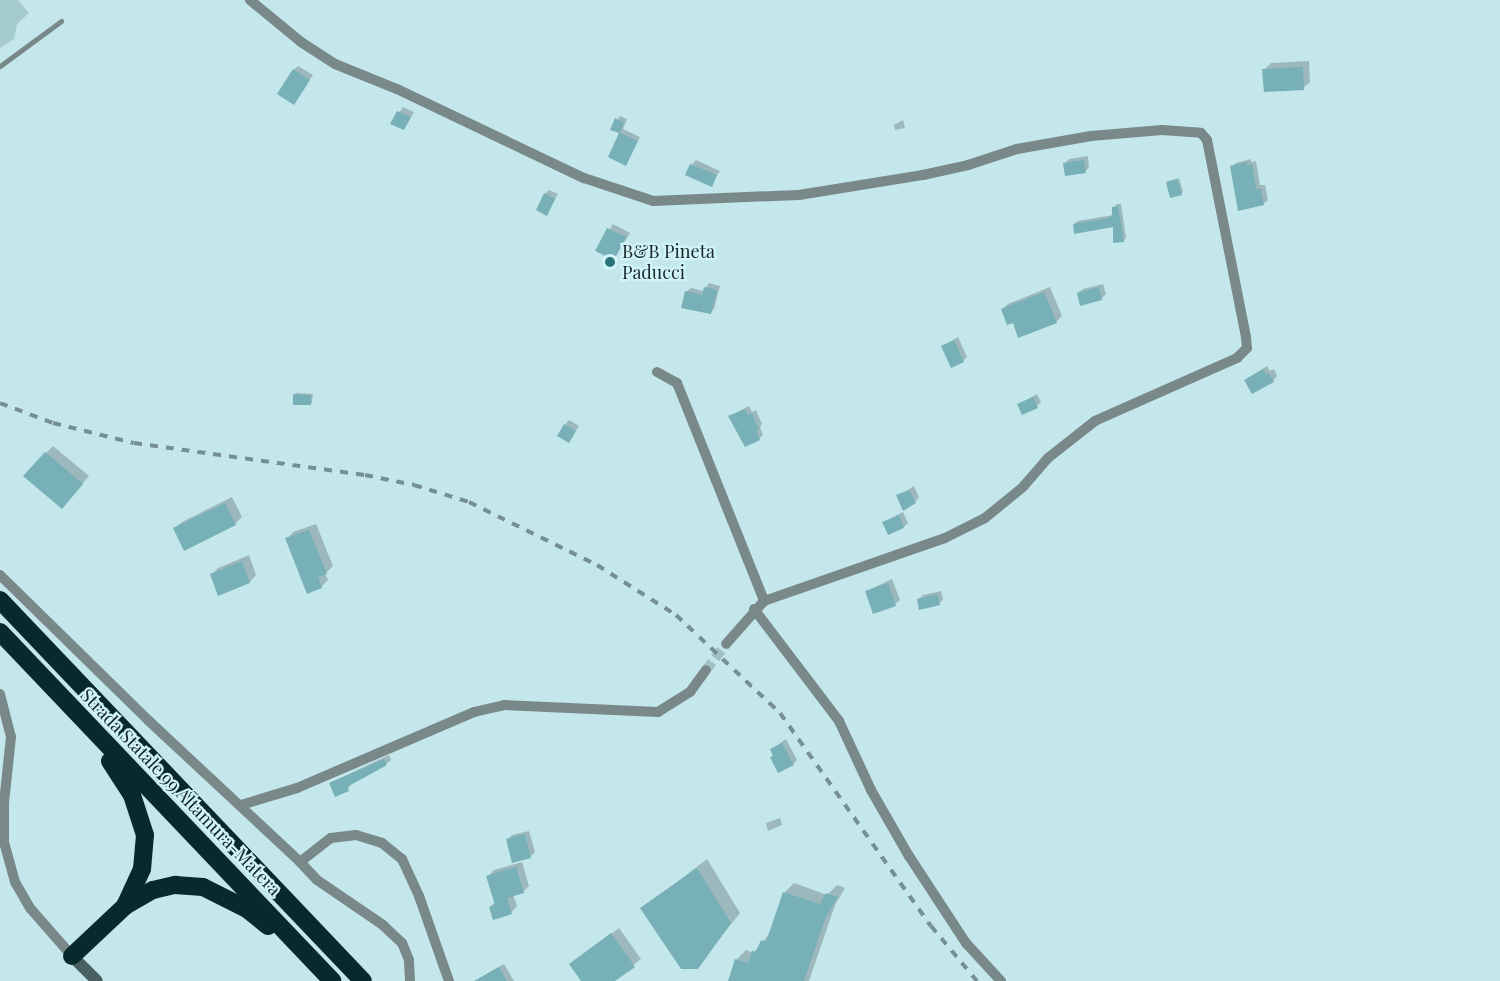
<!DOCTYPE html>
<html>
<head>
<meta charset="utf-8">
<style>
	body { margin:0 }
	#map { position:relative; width:1500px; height:981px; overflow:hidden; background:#c3e7eb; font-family:"Playfair Display",serif }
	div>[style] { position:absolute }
	.green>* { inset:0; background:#a6cbcf }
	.shadow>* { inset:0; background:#0003 }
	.building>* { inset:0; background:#77b0b6 }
	.street-tunnel>* { height:10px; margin-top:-5px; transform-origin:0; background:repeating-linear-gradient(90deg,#a1c0c4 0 10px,transparent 0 15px) }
	.lane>* { height:5px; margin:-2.5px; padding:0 2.5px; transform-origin:2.5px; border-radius:2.5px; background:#798889 }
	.street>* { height:10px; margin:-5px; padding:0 5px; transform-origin:5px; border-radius:5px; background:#798889 }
	.secondary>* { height:12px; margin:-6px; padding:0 6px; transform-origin:6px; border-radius:6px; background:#495f61 }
	.highway>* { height:18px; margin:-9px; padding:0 9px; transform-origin:9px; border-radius:9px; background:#082a2d }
	.rail>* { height:4px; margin-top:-2px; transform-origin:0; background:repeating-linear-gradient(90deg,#769092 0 8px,transparent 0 16px) }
	.dots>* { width:16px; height:16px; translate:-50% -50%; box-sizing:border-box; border:3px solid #d0f4f8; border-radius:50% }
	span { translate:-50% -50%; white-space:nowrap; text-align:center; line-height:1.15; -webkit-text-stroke:4.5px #d0f4f8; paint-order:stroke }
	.poi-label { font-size:18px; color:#182627 }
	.left { translate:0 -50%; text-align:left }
	.street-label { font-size:18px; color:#182627 }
</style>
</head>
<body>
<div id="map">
	<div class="green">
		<div style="clip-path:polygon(0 0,18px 0,29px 13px,17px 24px,14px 39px,0 48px)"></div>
	</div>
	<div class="shadow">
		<div style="clip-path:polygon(1309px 61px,1310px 82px,1303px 88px,1264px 70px,1271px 63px)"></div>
		<div style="clip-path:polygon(298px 66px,313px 75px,294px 103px,294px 70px)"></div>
		<div style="clip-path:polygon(403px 107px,414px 112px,404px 129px,392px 123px)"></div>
		<div style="clip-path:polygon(620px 116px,627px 119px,623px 129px,640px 137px,626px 164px,610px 157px,621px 133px,612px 129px)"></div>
		<div style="clip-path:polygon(903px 120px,905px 128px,895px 130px,894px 125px)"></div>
		<div style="clip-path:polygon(1088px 156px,1089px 167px,1085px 172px,1065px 163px,1069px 159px)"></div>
		<div style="clip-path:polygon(1251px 159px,1251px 162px,1256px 161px,1260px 185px,1265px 185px,1268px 200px,1263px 204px,1231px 167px,1236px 163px)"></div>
		<div style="clip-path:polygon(696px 160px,720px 171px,711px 185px,691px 165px)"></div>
		<div style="clip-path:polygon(1179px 178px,1183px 192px,1181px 194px,1169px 181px)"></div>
		<div style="clip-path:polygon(549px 190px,558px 194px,547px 214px,545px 194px)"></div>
		<div style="clip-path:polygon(1117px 204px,1121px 204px,1126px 238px,1123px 241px,1114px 226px,1074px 225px,1077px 221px,1114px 215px,1114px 207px)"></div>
		<div style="clip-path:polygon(613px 224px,630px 233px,614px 259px,597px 250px)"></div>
		<div style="clip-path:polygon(709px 283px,720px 286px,714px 309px,710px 313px,686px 292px,691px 288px,704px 291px)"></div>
		<div style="clip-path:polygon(1103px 284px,1106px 294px,1101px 299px,1078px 293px,1083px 289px)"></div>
		<div style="clip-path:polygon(1050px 287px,1062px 316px,1056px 322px,1014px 321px,1002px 310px,1008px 304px)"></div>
		<div style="clip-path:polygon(958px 337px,967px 357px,963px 361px,943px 346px)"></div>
		<div style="clip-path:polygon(1267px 366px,1270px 371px,1274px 369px,1277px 376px,1273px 381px,1246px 380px)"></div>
		<div style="clip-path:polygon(296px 393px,313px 394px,312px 402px,311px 404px,295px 395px)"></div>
		<div style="clip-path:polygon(1037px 394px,1041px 402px,1037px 406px,1019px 404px)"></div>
		<div style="clip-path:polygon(749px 406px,752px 412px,756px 410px,762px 424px,760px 427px,763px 435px,759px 439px,730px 416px)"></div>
		<div style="clip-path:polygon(569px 420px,579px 426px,569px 441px,565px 425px)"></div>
		<div style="clip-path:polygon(53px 446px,89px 476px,68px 500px,46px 453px)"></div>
		<div style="clip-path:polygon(914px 486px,919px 497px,915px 502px,898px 496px)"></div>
		<div style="clip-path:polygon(232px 497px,242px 517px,235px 524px,175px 528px,182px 522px)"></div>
		<div style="clip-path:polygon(903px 512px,908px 523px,904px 527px,884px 522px)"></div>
		<div style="clip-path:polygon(316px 524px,333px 566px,325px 574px,328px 580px,321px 587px,287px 539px,293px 532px)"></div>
		<div style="clip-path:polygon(249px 555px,256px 575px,250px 582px,219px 594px,211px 575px,218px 568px)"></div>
		<div style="clip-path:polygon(892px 579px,900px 600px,895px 604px,867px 591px)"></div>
		<div style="clip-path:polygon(941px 591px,943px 599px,939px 604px,918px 600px,923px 595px)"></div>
		<div style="clip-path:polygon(786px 739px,797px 760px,793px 764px,774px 755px,772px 749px)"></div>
		<div style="clip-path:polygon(389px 755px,391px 760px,386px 764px,351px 783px,348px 790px,330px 783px)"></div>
		<div style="clip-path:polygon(780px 818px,782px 825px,768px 831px,766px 823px)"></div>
		<div style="clip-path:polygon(529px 831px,535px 852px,530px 857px,508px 839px,512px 835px)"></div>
		<div style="clip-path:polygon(707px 859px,740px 913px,697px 967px,642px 909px)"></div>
		<div style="clip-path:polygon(522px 862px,529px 886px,523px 892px,513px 895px,517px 906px,511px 913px,490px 907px,495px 902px,487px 877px,494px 870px)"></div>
		<div style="clip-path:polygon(794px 883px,827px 895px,837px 885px,845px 888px,835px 905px,809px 981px,729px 981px,736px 960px,746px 950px,753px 953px,772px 931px,785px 892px)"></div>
		<div style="clip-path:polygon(619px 928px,641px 959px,612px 981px,583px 981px,571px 964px)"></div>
		<div style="clip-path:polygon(504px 964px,514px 981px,485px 981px,483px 977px,488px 973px)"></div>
	</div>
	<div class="building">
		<div style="clip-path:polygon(1303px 67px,1304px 90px,1264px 92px,1262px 69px)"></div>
		<div style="clip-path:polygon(293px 69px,310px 80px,294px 105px,277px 94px)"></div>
		<div style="clip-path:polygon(397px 111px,411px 117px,404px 130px,390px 124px)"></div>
		<div style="clip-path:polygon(615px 118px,624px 123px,620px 133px,638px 141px,626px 166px,608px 157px,619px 133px,610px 130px)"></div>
		<div style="clip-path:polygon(1084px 160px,1086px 173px,1065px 176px,1063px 163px)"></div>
		<div style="clip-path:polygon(1247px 162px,1247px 165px,1252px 164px,1256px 189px,1261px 189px,1264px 205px,1238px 211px,1230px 166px)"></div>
		<div style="clip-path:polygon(690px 164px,717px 175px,712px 187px,685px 175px)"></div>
		<div style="clip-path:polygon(1177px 179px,1182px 195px,1170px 198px,1166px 182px)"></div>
		<div style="clip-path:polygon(544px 193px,555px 199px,547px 216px,536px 210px)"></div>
		<div style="clip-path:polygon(1118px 206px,1124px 242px,1113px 243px,1113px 227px,1074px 234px,1073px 224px,1109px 218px,1112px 215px,1112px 207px)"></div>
		<div style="clip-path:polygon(607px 228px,626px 237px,614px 260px,595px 251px)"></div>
		<div style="clip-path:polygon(704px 287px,717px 290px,711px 314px,681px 308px,685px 291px,702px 295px)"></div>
		<div style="clip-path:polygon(1099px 287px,1102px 300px,1080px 306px,1077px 293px)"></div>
		<div style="clip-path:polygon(1044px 292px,1057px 323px,1018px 338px,1013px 323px,1007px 325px,1001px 309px)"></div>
		<div style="clip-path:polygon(954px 340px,964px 362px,951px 368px,941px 346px)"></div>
		<div style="clip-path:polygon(1263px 369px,1266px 374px,1269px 373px,1274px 382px,1252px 394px,1244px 380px)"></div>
		<div style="clip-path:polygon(293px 394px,311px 395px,311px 405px,293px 405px)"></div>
		<div style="clip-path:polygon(1033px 397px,1038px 408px,1022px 415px,1017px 404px)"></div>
		<div style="clip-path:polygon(745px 409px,748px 415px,752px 413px,759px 430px,756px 431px,760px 440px,745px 447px,728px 416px)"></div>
		<div style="clip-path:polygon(564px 424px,576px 431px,569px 443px,557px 436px)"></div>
		<div style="clip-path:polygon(45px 452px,83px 484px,62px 509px,23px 476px)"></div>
		<div style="clip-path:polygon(909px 490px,916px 503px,903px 511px,896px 495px)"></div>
		<div style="clip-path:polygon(225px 503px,236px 525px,184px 551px,173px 528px)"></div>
		<div style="clip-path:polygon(899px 515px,904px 528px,888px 535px,882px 522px)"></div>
		<div style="clip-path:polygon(309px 530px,327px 574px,318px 577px,322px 588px,307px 594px,285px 538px)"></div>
		<div style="clip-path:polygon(242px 561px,250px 583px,218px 596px,210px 574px)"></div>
		<div style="clip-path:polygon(888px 583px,896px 606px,873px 614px,865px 591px)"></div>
		<div style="clip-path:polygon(937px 594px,940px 605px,919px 610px,917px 599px)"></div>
		<div style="clip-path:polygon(782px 743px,794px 765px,778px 773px,770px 757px,773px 756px,770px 749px)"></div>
		<div style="clip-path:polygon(384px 759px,387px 765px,347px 787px,349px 791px,335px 797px,329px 783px)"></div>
		<div style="clip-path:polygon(525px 834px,531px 858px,512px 863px,506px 839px)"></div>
		<div style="clip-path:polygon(516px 867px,524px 893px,507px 898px,512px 914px,493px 920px,489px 907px,495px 905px,486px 876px)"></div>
		<div style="clip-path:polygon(697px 868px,731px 923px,698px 969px,681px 969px,640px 908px)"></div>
		<div style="clip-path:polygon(783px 892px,820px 904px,826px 893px,838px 897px,826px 916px,804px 981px,728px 981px,735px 959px,748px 963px,752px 951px,756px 952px,761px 940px,766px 942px)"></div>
		<div style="clip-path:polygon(611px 933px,635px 967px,615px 981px,581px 981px,569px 964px)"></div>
		<div style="clip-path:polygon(499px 967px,507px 981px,474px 981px)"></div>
	</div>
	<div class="street-tunnel">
		<div style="left:706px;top:670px;width:33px;rotate:-52deg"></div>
	</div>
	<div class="lane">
		<div style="left:0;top:66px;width:76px;rotate:-36.4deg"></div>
	</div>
	<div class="street">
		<div style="left:250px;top:0;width:66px;rotate:39.5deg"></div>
		<div style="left:301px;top:42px;width:40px;rotate:32.9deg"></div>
		<div style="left:335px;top:64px;width:67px;rotate:22deg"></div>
		<div style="left:397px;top:89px;width:207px;rotate:25.5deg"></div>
		<div style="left:584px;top:178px;width:73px;rotate:18.4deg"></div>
		<div style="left:653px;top:201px;width:146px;rotate:-2.4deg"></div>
		<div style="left:799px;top:195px;width:126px;rotate:-9.2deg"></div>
		<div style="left:923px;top:175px;width:46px;rotate:-12.5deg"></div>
		<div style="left:968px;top:165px;width:52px;rotate:-18.1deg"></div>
		<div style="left:1017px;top:149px;width:75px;rotate:-10deg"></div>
		<div style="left:1091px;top:136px;width:71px;rotate:-4.8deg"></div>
		<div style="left:1162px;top:130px;width:39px;rotate:4deg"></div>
		<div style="left:1201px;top:133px;width:9px;rotate:49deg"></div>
		<div style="left:1207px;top:140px;width:201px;rotate:78.8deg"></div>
		<div style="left:1246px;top:337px;width:11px;rotate:85deg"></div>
		<div style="left:1247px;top:348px;width:14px;rotate:135deg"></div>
		<div style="left:1237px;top:358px;width:155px;rotate:156.1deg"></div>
		<div style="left:1095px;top:421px;width:60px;rotate:141.8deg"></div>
		<div style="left:1048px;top:458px;width:38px;rotate:131deg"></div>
		<div style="left:1023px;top:487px;width:49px;rotate:140.8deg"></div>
		<div style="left:985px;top:518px;width:45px;rotate:153.4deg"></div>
		<div style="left:945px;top:538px;width:192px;rotate:160.8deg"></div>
		<div style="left:764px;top:601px;width:57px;rotate:131.5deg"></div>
		<div style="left:657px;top:372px;width:23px;rotate:29deg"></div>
		<div style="left:677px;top:383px;width:235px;rotate:68.2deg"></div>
		<div style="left:0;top:575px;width:209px;rotate:44.4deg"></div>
		<div style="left:149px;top:721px;width:207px;rotate:43deg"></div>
		<div style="left:754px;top:609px;width:141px;rotate:52.8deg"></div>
		<div style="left:839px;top:721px;width:76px;rotate:65.1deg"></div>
		<div style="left:871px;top:790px;width:76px;rotate:60.1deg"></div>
		<div style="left:909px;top:856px;width:104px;rotate:56.8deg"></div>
		<div style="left:966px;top:943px;width:52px;rotate:47.4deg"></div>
		<div style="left:0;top:694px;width:44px;rotate:75.7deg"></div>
		<div style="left:11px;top:737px;width:66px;rotate:96.1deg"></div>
		<div style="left:4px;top:803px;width:39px;rotate:90deg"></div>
		<div style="left:4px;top:842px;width:41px;rotate:74.6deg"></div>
		<div style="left:15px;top:882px;width:30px;rotate:60deg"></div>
		<div style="left:30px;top:908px;width:64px;rotate:48.8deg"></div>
		<div style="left:241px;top:805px;width:59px;rotate:-16.9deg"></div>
		<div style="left:297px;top:788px;width:193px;rotate:-23.2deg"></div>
		<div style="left:474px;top:712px;width:31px;rotate:-13deg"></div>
		<div style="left:504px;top:705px;width:154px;rotate:2.6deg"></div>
		<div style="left:658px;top:712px;width:38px;rotate:-32deg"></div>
		<div style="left:690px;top:692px;width:27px;rotate:-54deg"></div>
		<div style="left:410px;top:981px;width:21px;rotate:-93deg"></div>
		<div style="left:409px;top:960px;width:18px;rotate:-112deg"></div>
		<div style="left:402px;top:943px;width:26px;rotate:-137deg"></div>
		<div style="left:383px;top:925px;width:80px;rotate:-145.7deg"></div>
		<div style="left:317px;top:880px;width:25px;rotate:-133deg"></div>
		<div style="left:300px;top:862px;width:39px;rotate:-38deg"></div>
		<div style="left:331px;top:838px;width:25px;rotate:-7deg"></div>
		<div style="left:356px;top:835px;width:27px;rotate:17deg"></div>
		<div style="left:382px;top:843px;width:26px;rotate:39deg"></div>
		<div style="left:402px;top:859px;width:41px;rotate:65.3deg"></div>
		<div style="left:419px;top:896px;width:90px;rotate:70.6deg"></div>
	</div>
	<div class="secondary">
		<div style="left:72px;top:956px;width:35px;rotate:45deg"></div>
	</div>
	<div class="highway">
		<div style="left:0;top:600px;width:526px;rotate:46.39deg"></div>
		<div style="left:0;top:632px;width:482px;rotate:46.4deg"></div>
		<div style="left:110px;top:761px;width:40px;rotate:57.1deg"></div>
		<div style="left:132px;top:795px;width:42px;rotate:72deg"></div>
		<div style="left:145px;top:835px;width:34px;rotate:95deg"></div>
		<div style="left:142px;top:869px;width:41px;rotate:114.7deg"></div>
		<div style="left:72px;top:956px;width:73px;rotate:-43.3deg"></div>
		<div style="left:125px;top:906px;width:32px;rotate:-30deg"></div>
		<div style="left:153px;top:890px;width:23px;rotate:-13deg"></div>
		<div style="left:175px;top:885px;width:28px;rotate:4deg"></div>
		<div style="left:203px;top:887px;width:49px;rotate:26.6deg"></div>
		<div style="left:247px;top:909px;width:27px;rotate:39deg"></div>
	</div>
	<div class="rail">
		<div style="left:0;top:403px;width:57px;rotate:20.7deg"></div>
		<div style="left:53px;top:423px;width:83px;rotate:13.9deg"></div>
		<div style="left:134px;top:443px;width:233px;rotate:7.9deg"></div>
		<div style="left:365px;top:475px;width:50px;rotate:11.5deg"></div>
		<div style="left:414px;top:485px;width:58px;rotate:17.2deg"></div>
		<div style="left:469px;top:502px;width:143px;rotate:26.2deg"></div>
		<div style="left:597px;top:565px;width:93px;rotate:32.3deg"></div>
		<div style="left:676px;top:615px;width:143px;rotate:43.3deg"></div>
		<div style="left:780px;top:713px;width:261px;rotate:54.7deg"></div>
		<div style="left:931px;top:926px;width:72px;rotate:50.1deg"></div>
	</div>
	<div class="dots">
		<div style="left:610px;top:262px;background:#2a737b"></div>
	</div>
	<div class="poi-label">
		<span class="left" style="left:622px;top:262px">B&amp;B Pineta<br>Paducci</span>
	</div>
	<div class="street-label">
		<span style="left:181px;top:792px;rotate:46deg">Strada Statale 99 Altamura-Matera</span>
	</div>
</div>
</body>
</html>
